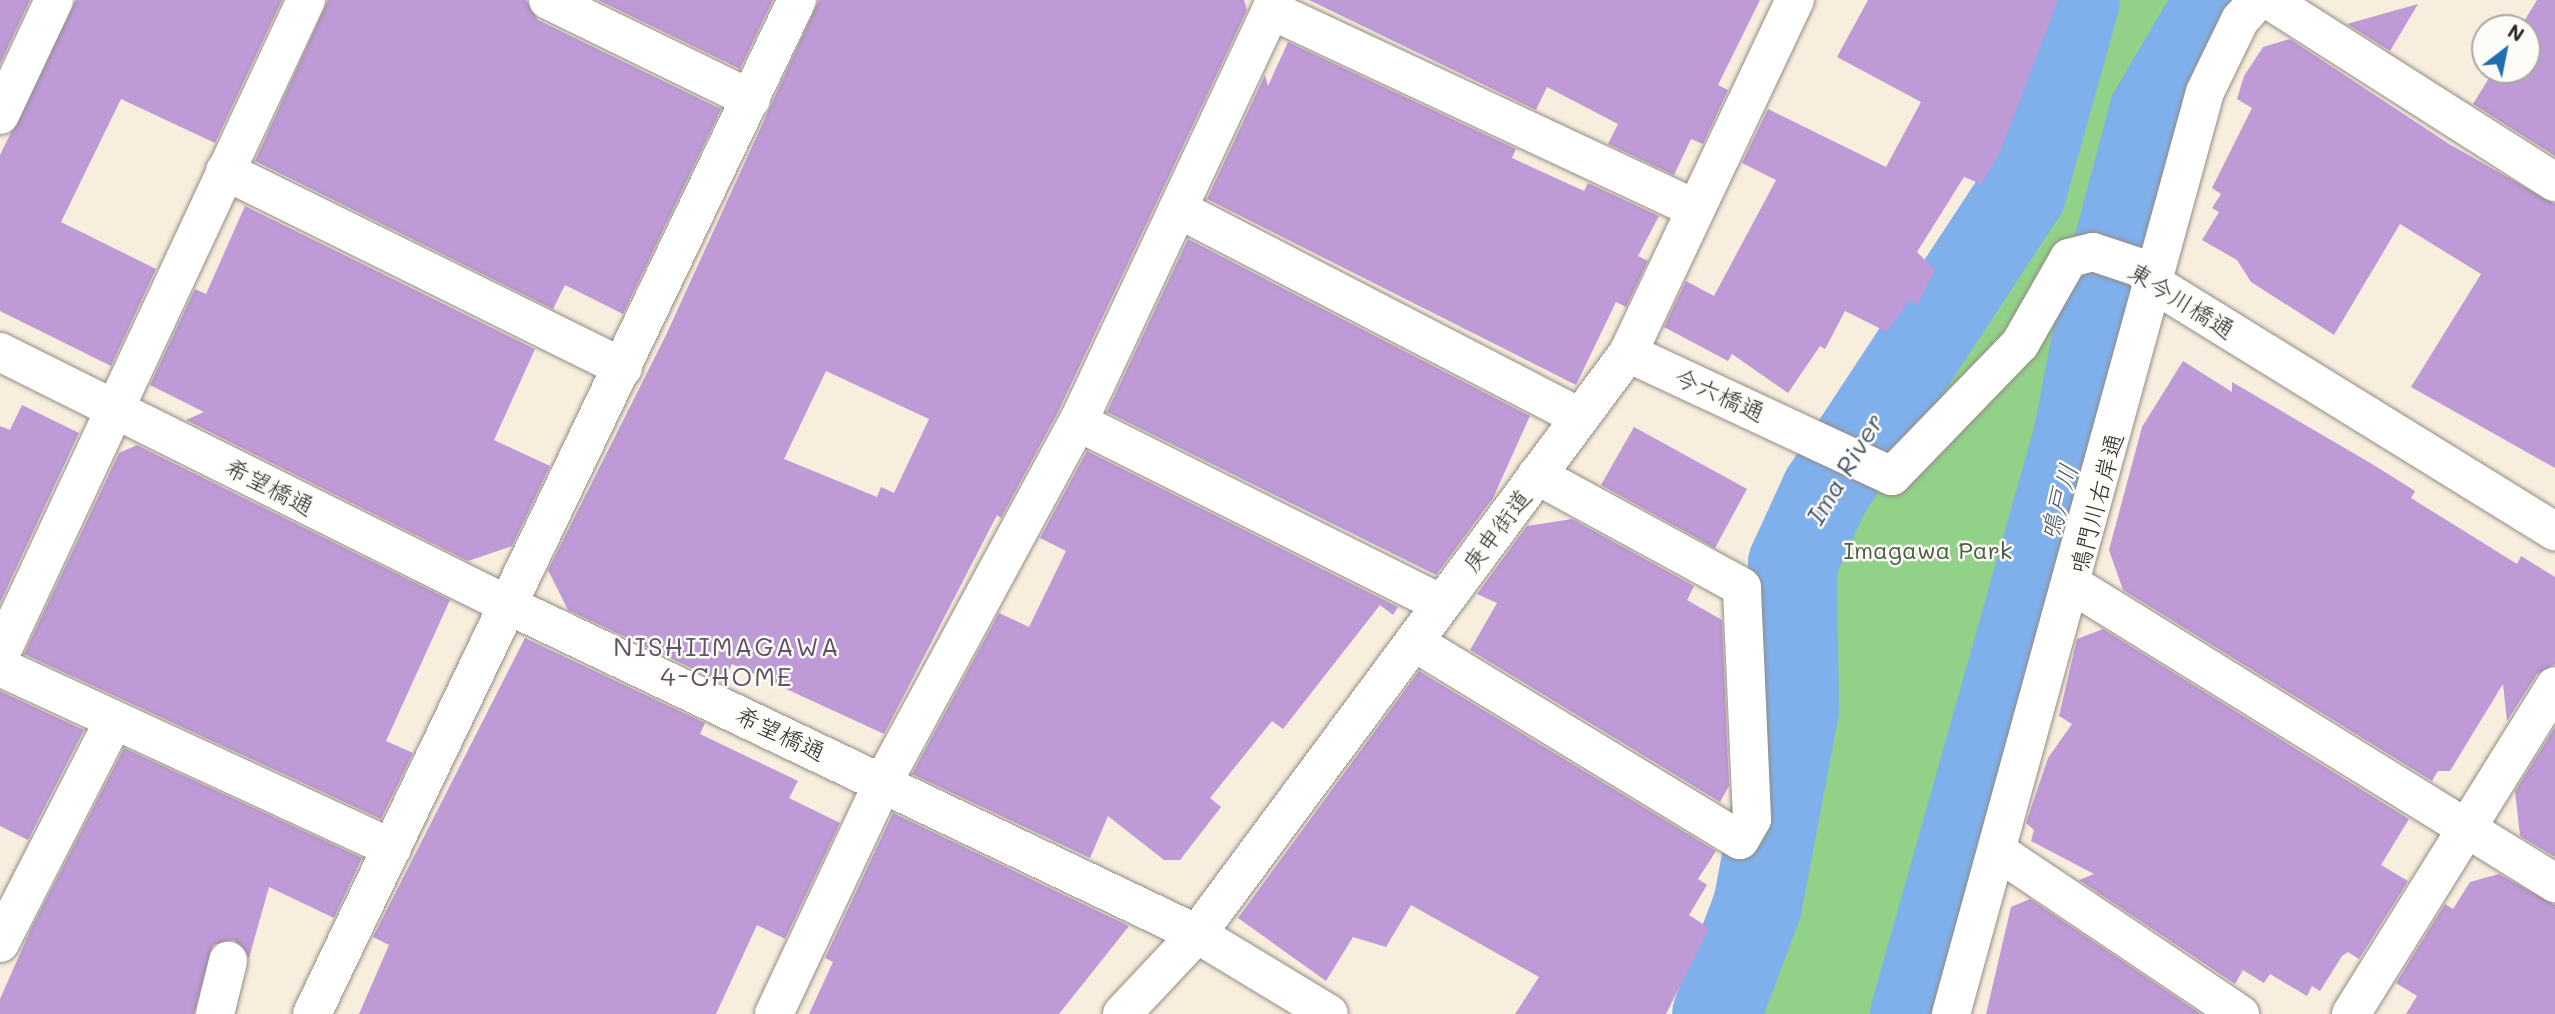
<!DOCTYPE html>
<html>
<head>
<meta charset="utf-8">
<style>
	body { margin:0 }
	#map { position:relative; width:2555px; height:1014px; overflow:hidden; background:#f8eedd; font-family:Mali,"Klee One",sans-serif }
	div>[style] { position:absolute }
	.green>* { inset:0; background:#92d188 }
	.river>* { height:89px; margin:-44.5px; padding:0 44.5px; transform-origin:44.5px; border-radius:44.5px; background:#80b0eb }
	.building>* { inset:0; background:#be9ad6 }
	.roads { filter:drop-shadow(0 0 2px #928c84) drop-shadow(0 0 2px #928c84) }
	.minor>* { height:38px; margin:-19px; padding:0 19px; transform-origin:19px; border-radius:19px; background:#fff }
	span { translate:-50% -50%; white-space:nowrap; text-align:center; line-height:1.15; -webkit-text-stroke:5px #fdfcf7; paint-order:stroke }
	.street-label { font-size:24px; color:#2b2b2b }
	.park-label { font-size:24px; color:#4a5d47 }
	.water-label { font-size:26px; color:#495a6e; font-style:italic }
	.neighbourhood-label { font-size:26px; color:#5e5267; letter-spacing:2px }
	.north { position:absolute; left:2471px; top:14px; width:70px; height:70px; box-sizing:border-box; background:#fdfcf7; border:2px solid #a9a8a5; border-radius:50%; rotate:32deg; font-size:19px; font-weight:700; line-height:28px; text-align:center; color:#2b2b2b }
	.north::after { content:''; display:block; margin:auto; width:24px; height:32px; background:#1f6fb2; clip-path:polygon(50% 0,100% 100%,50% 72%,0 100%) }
</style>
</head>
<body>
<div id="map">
	<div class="green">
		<div style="clip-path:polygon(2104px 0,2206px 0,2090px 282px,1892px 1014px,1742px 1014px,1803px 837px,1842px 516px,2048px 194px)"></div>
	</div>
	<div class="river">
		<div style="left:1716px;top:1014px;width:116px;rotate:-69.4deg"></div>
		<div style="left:1757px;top:905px;width:199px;rotate:-79.3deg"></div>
		<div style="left:1794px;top:709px;width:146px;rotate:-90.8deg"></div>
		<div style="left:1792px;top:563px;width:79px;rotate:-65.4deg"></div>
		<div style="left:1825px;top:491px;width:357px;rotate:-56.7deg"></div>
		<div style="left:2021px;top:193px;width:200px;rotate:-74.4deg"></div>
		<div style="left:1914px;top:1014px;width:600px;rotate:-74.23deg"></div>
		<div style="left:2077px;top:437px;width:144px;rotate:-79.2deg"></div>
		<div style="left:2104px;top:296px;width:190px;rotate:-75.1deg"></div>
		<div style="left:2153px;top:112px;width:130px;rotate:-59.5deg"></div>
	</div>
	<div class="building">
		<div style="clip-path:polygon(0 0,30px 0,0 64px)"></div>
		<div style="clip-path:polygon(76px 0,282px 0,215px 143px,121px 99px,61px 222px,156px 269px,111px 366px,0 311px,0 155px)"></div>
		<div style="clip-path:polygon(328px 0,526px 0,538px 20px,721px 109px,623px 314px,565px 285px,553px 309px,255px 161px)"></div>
		<div style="clip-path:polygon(598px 0,773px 0,740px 69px)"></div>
		<div style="clip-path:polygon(evenodd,819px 0,1244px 0,1247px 10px,1058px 412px,1001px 518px,997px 515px,884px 734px,732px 664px,723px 683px,568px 610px,548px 570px,666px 335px,819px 0,826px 371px,929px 419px,894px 493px,881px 487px,877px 497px,784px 459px,826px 371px)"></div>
		<div style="clip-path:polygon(1309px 0,1760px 0,1718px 85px,1728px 90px,1703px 144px,1691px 139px,1674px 175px,1608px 144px,1618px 124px,1547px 87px,1536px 110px)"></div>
		<div style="clip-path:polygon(1868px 0,2058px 0,1999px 154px,1981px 184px,1964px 177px,1917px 252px,1935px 270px,1917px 305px,1909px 300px,1887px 332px,1845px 311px,1825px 349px,1820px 346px,1788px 393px,1732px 354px,1728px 361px,1664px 327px,1686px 281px,1714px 296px,1776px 180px,1742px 163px,1768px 109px,1886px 167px,1921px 102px,1837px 57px)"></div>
		<div style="clip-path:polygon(2537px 0,2555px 0,2555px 156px,2473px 104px,2494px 70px,2527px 70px,2527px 28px,2520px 28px)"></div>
		<div style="clip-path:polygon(2418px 4px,2390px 51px,2347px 24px)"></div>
		<div style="clip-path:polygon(2290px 39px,2449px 144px,2555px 204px,2555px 468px,2411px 387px,2481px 274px,2400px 224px,2334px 335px,2251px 282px,2237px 260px,2202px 240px,2219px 212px,2212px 208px,2221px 194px,2212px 188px,2252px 108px,2237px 99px,2244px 76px,2263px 47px)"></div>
		<div style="clip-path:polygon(1288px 42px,1516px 149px,1512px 158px,1584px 191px,1588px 183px,1659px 216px,1638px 256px,1648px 261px,1626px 307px,1616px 302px,1576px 385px,1207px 199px,1265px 75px,1268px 86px)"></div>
		<div style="clip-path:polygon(245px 206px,535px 349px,494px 440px,550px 466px,512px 546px,468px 561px,186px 420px,204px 412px,150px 385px,195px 289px,206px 294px)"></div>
		<div style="clip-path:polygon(1188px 239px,1530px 416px,1493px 498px,1436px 575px,1107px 412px)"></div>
		<div style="clip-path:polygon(2183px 361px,2232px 392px,2232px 382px,2372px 464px,2415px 491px,2411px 498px,2517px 564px,2521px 556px,2555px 577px,2555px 664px,2537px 674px,2507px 721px,2503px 684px,2450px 771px,2438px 771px,2432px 781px,2123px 590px,2109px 550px,2142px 427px)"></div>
		<div style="clip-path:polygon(22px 405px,79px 433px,0 603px,0 426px,10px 430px)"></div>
		<div style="clip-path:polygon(1634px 427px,1747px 489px,1715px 548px,1601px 485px)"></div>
		<div style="clip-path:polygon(137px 445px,450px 600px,386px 741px,413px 753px,381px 819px,24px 654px,119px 453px)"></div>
		<div style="clip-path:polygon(1087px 451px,1398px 607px,1393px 615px,1380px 605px,1283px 729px,1272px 721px,1210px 798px,1221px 807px,1180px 860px,1164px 860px,1108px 816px,1090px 858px,912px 774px,999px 613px,1029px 627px,1066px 551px,1040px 538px)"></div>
		<div style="clip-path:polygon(1572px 519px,1694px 586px,1687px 600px,1722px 620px,1729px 786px,1720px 802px,1470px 650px,1497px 603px,1477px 594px,1527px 526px)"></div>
		<div style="clip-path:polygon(2103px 629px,2409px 819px,2381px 865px,2408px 881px,2359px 959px,2348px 952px,2342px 956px,2320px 991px,2312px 986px,2307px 996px,2270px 974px,2264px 983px,2243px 970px,2235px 984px,2079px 880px,2094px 874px,2031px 841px,2034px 830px,2026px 823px,2048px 758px,2072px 724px,2059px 716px,2077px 639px)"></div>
		<div style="clip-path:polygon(525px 638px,705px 723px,700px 734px,798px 781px,789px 798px,840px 823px,785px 939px,757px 925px,716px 1014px,359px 1014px,389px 945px,373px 937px)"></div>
		<div style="clip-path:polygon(1419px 671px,1716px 851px,1698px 879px,1707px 885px,1689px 915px,1709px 928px,1666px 1014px,1515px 1014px,1539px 977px,1411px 905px,1386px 947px,1353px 937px,1326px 981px,1238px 918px)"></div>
		<div style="clip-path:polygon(0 691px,84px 730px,28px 840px,0 826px)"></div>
		<div style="clip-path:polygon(2555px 727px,2555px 857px,2520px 836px,2515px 791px)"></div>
		<div style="clip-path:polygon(124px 748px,362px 858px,334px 918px,269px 887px,249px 958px,234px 940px,213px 945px,194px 1014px,0 1014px,0 999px,30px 931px)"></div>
		<div style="clip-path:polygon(893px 813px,1129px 926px,1059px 1014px,809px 1014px,833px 962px,825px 958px)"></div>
		<div style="clip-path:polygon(2499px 874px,2555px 905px,2555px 1014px,2406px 1014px,2417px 996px,2396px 983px,2445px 904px,2453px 909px,2470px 882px)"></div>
		<div style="clip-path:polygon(2030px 899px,2201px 1014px,1986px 1014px,2011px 907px)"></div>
	</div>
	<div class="roads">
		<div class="minor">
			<div style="left:548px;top:0;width:226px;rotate:26deg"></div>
			<div style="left:2269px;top:0;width:339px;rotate:32.5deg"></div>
			<div style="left:1271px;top:10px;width:469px;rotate:25.1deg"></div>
			<div style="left:0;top:115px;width:127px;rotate:-64.8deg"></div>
			<div style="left:225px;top:171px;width:444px;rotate:26.3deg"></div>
			<div style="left:1178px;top:209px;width:453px;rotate:27.4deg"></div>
			<div style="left:0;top:352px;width:570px;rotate:26.48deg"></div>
			<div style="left:510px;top:606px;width:761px;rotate:25.52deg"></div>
			<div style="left:1197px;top:934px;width:154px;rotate:31.2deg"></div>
			<div style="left:1628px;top:353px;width:291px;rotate:25deg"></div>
			<div style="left:1892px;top:476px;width:184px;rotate:-45.9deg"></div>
			<div style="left:2020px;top:344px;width:99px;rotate:-60.3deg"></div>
			<div style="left:2069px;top:258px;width:25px;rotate:-14deg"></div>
			<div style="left:2093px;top:252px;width:51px;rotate:18.4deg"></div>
			<div style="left:2141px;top:268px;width:23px;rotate:49deg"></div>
			<div style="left:2156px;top:285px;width:469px;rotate:31.7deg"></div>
			<div style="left:1078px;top:422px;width:406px;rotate:26.6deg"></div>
			<div style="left:2073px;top:585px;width:567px;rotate:31.73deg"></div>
			<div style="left:1414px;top:642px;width:381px;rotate:31.3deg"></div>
			<div style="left:1740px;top:840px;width:24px;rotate:-60deg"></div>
			<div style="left:1752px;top:819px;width:232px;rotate:-92.5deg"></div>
			<div style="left:1742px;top:587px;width:234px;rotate:-151.4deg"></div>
			<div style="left:0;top:655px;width:723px;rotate:-64.96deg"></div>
			<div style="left:0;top:667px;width:432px;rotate:24.8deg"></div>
			<div style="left:1997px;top:851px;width:293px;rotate:33.9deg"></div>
			<div style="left:0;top:943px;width:250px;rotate:-62.9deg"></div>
			<div style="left:215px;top:1014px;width:55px;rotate:-76.2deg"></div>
			<div style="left:312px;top:1014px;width:1124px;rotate:-64.44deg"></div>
			<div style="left:774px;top:1014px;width:256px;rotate:-64.8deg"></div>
			<div style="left:883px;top:782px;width:409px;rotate:-61.6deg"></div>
			<div style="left:1078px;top:422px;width:466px;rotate:-64.9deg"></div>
			<div style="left:1122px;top:1014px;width:110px;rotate:-46.8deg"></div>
			<div style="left:1197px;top:934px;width:723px;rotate:-53.43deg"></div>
			<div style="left:1628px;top:353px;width:391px;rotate:-64.7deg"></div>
			<div style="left:1951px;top:1014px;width:956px;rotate:-74.6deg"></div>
			<div style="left:2205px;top:92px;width:80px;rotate:-64.1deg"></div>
			<div style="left:2240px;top:20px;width:27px;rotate:-48deg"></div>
			<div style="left:2351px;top:1014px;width:386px;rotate:-58.1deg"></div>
		</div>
	</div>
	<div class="street-label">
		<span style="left:2182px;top:300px;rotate:32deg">東今川橋通</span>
		<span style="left:1720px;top:394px;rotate:24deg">今六橋通</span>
		<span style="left:270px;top:486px;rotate:27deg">希望橋通</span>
		<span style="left:2096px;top:503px;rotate:-75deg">鳴門川右岸通</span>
		<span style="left:1496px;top:530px;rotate:-53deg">庚申街道</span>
		<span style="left:781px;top:733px;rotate:25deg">希望橋通</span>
	</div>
	<div class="park-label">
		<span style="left:1928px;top:550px">Imagawa Park</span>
	</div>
	<div class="water-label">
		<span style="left:1845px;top:469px;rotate:-59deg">Ima River</span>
		<span style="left:2059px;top:502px;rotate:-74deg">鳴戸川</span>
	</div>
	<div class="neighbourhood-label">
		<span style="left:727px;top:662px">NISHIIMAGAWA<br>4-CHOME</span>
	</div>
	<div class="north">N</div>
</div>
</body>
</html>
